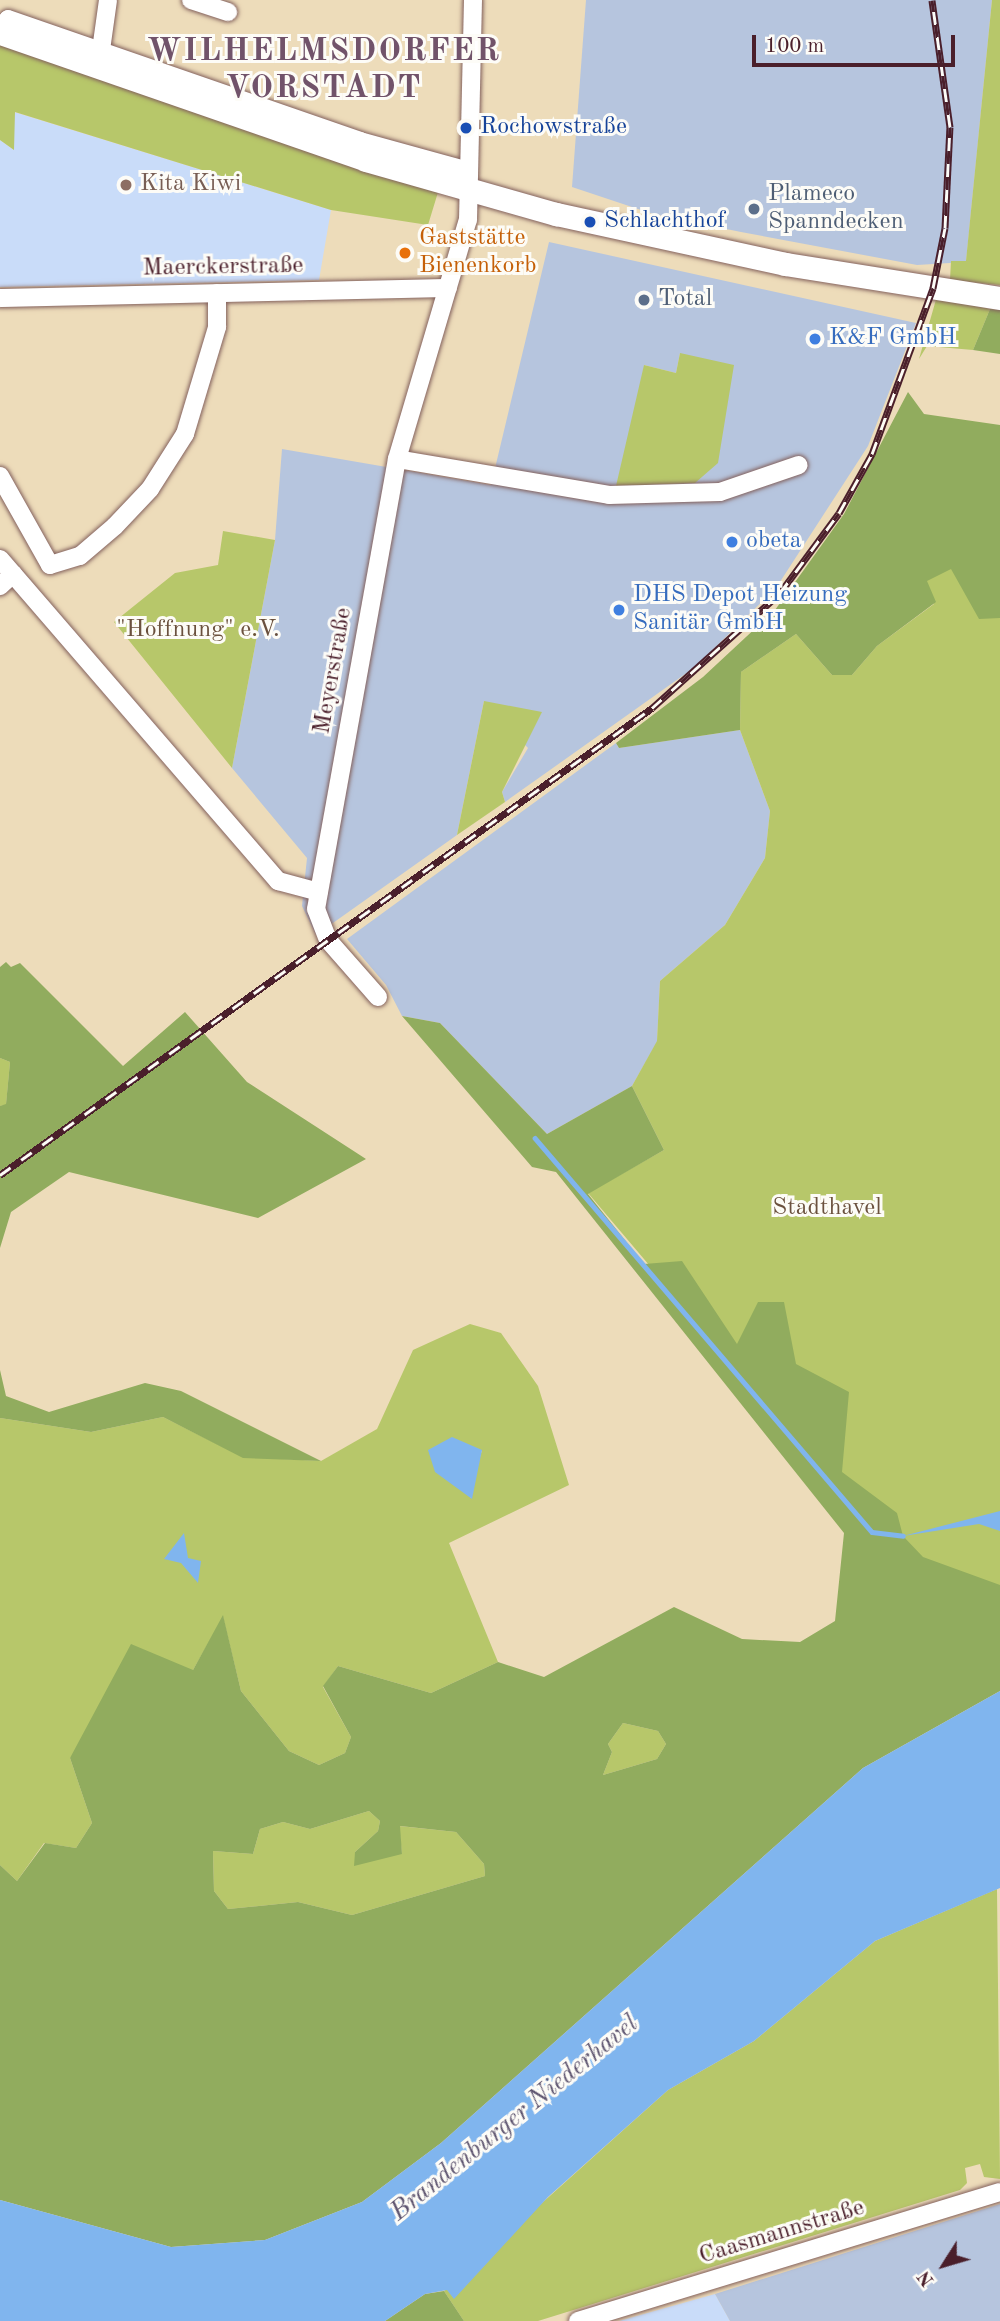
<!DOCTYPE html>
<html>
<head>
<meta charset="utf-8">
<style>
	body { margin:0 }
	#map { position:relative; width:1000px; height:2321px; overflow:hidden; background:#eddcba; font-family:"Old Standard TT",serif }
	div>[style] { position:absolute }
	.built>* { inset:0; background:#c9dcf9 }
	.industrial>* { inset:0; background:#b6c5de }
	.green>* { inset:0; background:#b7c76a }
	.forest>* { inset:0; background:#91ac5e }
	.water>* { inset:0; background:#80b5ee }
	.stream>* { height:4.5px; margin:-2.25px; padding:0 2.25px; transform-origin:2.25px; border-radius:2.25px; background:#80b5ee }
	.roads { filter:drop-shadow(0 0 2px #83615d) drop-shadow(0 0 2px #83615d) }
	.minor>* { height:18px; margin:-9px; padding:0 9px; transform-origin:9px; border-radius:9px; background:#fff }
	.major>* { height:23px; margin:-11.5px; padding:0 11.5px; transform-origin:11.5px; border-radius:11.5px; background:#fff }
	.rail>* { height:7px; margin-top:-3.5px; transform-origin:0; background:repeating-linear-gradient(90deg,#fdfcf7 0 13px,#4a1f2b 0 26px); box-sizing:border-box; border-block:2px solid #4a1f2b }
	.dots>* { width:19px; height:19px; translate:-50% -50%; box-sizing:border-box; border:4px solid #fdfcf7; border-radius:50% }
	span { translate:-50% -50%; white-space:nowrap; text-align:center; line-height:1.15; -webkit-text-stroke:6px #fdfcf7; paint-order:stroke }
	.transit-label { font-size:24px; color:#164399 }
	.left { translate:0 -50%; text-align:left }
	.education-label { font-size:24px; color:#785e54 }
	.service-label { font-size:24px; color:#4e5e75 }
	.food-label { font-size:24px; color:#c56008 }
	.street-label { font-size:24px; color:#4a1f2b }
	.shop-label { font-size:24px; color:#366cbe }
	.park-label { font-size:24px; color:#6b513e }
	.water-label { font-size:26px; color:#5d546f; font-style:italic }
	.district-label { font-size:32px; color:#71536a; font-weight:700; letter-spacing:2px }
	.north { position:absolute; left:909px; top:2230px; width:70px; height:70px; -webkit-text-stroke:5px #fdfcf7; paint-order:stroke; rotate:233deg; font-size:19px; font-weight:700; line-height:28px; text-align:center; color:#4a1f2b }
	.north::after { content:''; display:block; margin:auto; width:24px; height:32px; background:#4a1f2b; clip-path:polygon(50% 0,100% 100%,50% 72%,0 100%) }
	.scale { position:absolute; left:752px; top:35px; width:203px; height:32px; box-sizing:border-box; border:4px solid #4a1f2b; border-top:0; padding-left:9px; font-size:21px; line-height:24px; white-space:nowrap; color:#4a1f2b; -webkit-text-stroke:5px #fdfcf7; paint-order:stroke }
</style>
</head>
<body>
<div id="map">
	<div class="built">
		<div style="clip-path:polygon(14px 112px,331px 210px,319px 280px,0 287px,0 140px,14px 150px)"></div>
		<div style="clip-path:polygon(715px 2294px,730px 2321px,619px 2321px)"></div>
	</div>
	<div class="industrial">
		<div style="clip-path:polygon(586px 0,992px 0,966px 262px,917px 265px,741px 232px,653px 214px,572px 187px)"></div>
		<div style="clip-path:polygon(evenodd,549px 242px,916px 323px,868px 446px,776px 588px,695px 667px,505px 802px,502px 792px,528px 748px,484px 701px,457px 835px,316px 935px,302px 906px,307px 858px,232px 768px,275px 540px,282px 449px,491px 485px,549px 242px,680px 353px,695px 482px,644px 365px,676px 373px,680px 353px)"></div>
		<div style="clip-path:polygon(740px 730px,770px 811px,765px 858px,725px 925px,660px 981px,657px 1042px,632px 1086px,547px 1134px,440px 1023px,402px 1016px,386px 985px,347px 939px,616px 743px,619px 748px)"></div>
		<div style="clip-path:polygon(1000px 2204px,1000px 2321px,730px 2321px,715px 2294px)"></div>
	</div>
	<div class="green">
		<div style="clip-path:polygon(992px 0,1000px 0,1000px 285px,950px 280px,951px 261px,966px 261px)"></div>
		<div style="clip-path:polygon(0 43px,439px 189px,428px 225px,331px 210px,15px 112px,14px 150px,0 140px)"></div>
		<div style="clip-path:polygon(937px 296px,990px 309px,973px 350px,927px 346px,919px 359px)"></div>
		<div style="clip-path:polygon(680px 353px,734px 365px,718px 463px,695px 483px,616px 486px,644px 365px,676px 373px)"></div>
		<div style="clip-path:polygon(1000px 488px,1000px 1679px,588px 1193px,664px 1150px,632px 1086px,657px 1041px,660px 981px,725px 925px,765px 858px,770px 811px,740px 730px,741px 672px,796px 634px,832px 675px,852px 675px,877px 646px,934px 604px,926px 581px)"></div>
		<div style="clip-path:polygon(223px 531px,275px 540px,232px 768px,114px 622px,175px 573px,218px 565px)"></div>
		<div style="clip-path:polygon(484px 701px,542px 712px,502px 792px,505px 802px,457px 835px)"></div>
		<div style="clip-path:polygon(0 1058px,10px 1062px,6px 1105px,0 1106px)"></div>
		<div style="clip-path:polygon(evenodd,470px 1324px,501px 1333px,538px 1386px,569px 1485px,449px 1543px,498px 1662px,431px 1693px,338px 1666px,323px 1687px,351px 1737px,345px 1753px,319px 1765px,289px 1751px,241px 1691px,223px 1617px,193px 1670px,70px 1758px,92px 1823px,76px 1848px,44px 1843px,17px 1881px,0 1865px,0 1418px,91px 1432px,163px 1417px,243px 1457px,321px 1461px,377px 1429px,413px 1350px,470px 1324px,482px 1450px,477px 1467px,471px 1498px,456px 1482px,482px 1450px)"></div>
		<div style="clip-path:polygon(623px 1723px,658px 1731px,666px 1744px,657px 1759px,603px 1775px,612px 1752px,608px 1744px)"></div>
		<div style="clip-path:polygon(369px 1811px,380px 1821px,378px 1831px,355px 1852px,402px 1854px,399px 1826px,456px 1832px,484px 1864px,485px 1876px,352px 1915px,298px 1902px,228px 1909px,214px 1891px,213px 1851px,253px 1854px,260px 1829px,283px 1822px,310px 1829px)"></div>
		<div style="clip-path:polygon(997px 1889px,1000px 2179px,984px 2177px,980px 2164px,965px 2168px,967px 2183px,960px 2190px,538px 2321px,464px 2321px,444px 2291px,668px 2090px,754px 2041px,875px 1941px)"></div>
	</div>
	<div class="forest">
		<div style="clip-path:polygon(990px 309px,1000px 310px,1000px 354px,973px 350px)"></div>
		<div style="clip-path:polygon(908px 392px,924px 414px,1000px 425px,1000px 618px,979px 619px,951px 569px,927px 581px,936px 602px,877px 646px,852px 675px,832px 675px,796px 634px,741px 672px,740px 730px,619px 748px,616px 743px,703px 677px,775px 610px,844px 514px)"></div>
		<div style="clip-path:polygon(6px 962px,11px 967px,20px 963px,123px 1066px,185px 1012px,247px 1082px,366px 1159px,258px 1218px,69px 1172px,11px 1212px,0 1248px,0 1106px,6px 1104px,10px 1062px,0 1058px,0 967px)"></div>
		<div style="clip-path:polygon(evenodd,402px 1016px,440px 1023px,547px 1134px,632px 1086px,664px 1150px,588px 1194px,644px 1264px,682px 1261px,737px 1344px,758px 1302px,784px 1302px,796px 1364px,849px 1392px,842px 1472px,897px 1513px,903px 1536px,923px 1557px,1000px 1585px,1000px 1691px,863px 1768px,441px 2143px,362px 2202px,265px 2240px,171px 2247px,0 2200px,0 1865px,17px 1881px,45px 1843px,76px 1848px,92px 1823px,70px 1758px,131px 1644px,193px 1670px,223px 1615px,241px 1691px,289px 1751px,319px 1765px,345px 1753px,351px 1737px,323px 1686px,338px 1666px,431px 1693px,498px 1662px,544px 1677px,674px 1607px,742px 1639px,800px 1642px,835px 1621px,844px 1533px,556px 1172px,532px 1167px,402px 1016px,623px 1723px,658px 1731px,666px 1744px,657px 1759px,603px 1775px,612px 1752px,608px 1744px,623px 1723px,402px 1016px,369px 1811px,380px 1821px,378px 1831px,355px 1852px,354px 1866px,402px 1854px,400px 1826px,456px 1832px,484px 1864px,485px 1876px,352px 1915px,298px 1902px,228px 1909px,214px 1891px,213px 1851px,253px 1854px,260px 1829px,283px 1822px,310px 1829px,369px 1811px)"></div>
		<div style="clip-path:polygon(0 1370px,6px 1396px,49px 1412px,145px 1383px,181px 1391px,321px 1461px,243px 1458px,163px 1417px,91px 1432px,0 1418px)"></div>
		<div style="clip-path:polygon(444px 2291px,464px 2321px,385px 2321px,425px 2294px)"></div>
	</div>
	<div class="water">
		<div style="clip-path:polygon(452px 1437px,482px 1450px,472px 1499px,435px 1472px,428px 1450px)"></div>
		<div style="clip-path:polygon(1000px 1511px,1000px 1531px,979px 1524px,903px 1536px)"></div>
		<div style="clip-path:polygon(184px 1533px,188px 1558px,201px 1561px,198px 1583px,181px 1563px,164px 1559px)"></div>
		<div style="clip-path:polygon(1000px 1691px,1000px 1888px,875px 1941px,754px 2041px,668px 2090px,548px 2197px,454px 2299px,447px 2290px,425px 2294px,385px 2321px,0 2321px,0 2200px,171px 2247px,265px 2240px,362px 2202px,441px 2143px,863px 1768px)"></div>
	</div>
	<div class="stream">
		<div style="left:535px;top:1138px;width:518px;rotate:49.46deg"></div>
		<div style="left:872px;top:1532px;width:31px;rotate:7deg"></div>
	</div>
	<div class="roads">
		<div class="minor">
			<div style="left:191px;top:0;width:39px;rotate:18deg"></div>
			<div style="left:0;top:32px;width:15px;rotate:-58deg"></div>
			<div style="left:8px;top:19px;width:373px;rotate:19.1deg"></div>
			<div style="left:360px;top:141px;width:109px;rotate:15.4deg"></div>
			<div style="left:101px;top:50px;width:50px;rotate:-82deg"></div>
			<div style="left:0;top:298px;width:448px;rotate:-1.3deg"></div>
			<div style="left:397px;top:459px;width:215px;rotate:9.6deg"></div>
			<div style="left:609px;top:495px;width:111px;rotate:-1.5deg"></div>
			<div style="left:720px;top:492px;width:83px;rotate:-18.9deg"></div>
			<div style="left:0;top:476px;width:102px;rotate:60.7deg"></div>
			<div style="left:50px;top:565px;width:31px;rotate:-17deg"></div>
			<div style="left:80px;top:556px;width:46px;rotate:-40.6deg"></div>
			<div style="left:115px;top:526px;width:51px;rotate:-46.6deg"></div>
			<div style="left:150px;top:489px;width:65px;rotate:-57.5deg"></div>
			<div style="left:185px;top:434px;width:112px;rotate:-73.3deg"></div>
			<div style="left:217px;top:327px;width:34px;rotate:-90deg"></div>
			<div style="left:0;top:559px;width:20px;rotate:49deg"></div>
			<div style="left:13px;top:574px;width:18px;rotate:137deg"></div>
			<div style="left:13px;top:574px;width:406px;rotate:49.2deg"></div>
			<div style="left:278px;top:881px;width:42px;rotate:15deg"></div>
			<div style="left:378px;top:997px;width:76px;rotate:-131.3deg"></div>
			<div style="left:328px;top:940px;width:33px;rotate:-111deg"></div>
			<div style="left:316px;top:909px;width:457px;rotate:-79.8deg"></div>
			<div style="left:397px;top:459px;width:249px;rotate:-73.5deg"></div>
			<div style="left:468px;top:220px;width:220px;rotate:-88.7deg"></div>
			<div style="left:578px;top:2321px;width:441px;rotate:-17deg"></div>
		</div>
		<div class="major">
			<div style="left:0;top:33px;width:387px;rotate:19.1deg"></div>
			<div style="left:366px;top:160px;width:198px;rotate:15.9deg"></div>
			<div style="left:556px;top:214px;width:234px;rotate:12.3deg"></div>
			<div style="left:785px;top:264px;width:218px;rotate:9deg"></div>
		</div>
	</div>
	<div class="rail">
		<div style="left:0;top:1175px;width:802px;rotate:-35.61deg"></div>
		<div style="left:652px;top:708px;width:172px;rotate:-41.9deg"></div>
		<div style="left:780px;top:593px;width:99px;rotate:-53.6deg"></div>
		<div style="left:839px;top:513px;width:68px;rotate:-60.8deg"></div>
		<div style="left:872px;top:454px;width:177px;rotate:-69.8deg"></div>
		<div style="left:933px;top:288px;width:61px;rotate:-78.7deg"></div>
		<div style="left:945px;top:228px;width:101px;rotate:-87.2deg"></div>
		<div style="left:950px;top:127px;width:128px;rotate:-98.1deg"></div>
	</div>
	<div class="dots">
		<div style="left:466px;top:128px;background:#1a4fb4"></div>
		<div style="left:126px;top:185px;background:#8d6e63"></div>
		<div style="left:754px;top:209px;background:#5c6f8a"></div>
		<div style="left:590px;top:222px;background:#1a4fb4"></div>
		<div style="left:405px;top:253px;background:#e8710a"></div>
		<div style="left:644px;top:300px;background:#5c6f8a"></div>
		<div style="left:815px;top:339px;background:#3f7fe0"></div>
		<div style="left:732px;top:542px;background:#3f7fe0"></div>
		<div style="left:619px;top:610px;background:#3f7fe0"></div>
	</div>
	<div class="transit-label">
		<span class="left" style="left:480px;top:128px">Rochowstraße</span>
		<span class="left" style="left:604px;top:222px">Schlachthof</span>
	</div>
	<div class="education-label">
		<span class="left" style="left:140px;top:185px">Kita Kiwi</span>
	</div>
	<div class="service-label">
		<span class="left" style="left:768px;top:209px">Plameco<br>Spanndecken</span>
		<span class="left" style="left:658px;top:300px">Total</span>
	</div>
	<div class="food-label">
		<span class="left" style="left:419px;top:253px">Gaststätte<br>Bienenkorb</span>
	</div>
	<div class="street-label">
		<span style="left:223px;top:268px;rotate:-1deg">Maerckerstraße</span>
		<span style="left:334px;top:671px;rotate:-80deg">Meyerstraße</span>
		<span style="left:782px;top:2233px;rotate:-17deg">Caasmannstraße</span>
	</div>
	<div class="shop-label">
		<span class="left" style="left:829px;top:339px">K&amp;F GmbH</span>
		<span class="left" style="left:746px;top:542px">obeta</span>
		<span class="left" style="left:633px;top:610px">DHS Depot Heizung<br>Sanitär GmbH</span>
	</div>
	<div class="park-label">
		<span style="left:198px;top:631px">"Hoffnung" e.V.</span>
		<span style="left:827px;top:1209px">Stadthavel</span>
	</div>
	<div class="water-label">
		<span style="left:515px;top:2119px;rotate:-39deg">Brandenburger Niederhavel</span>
	</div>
	<div class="district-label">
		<span style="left:324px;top:71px">WILHELMSDORFER<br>VORSTADT</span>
	</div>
	<div class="north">N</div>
	<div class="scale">100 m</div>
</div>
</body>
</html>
